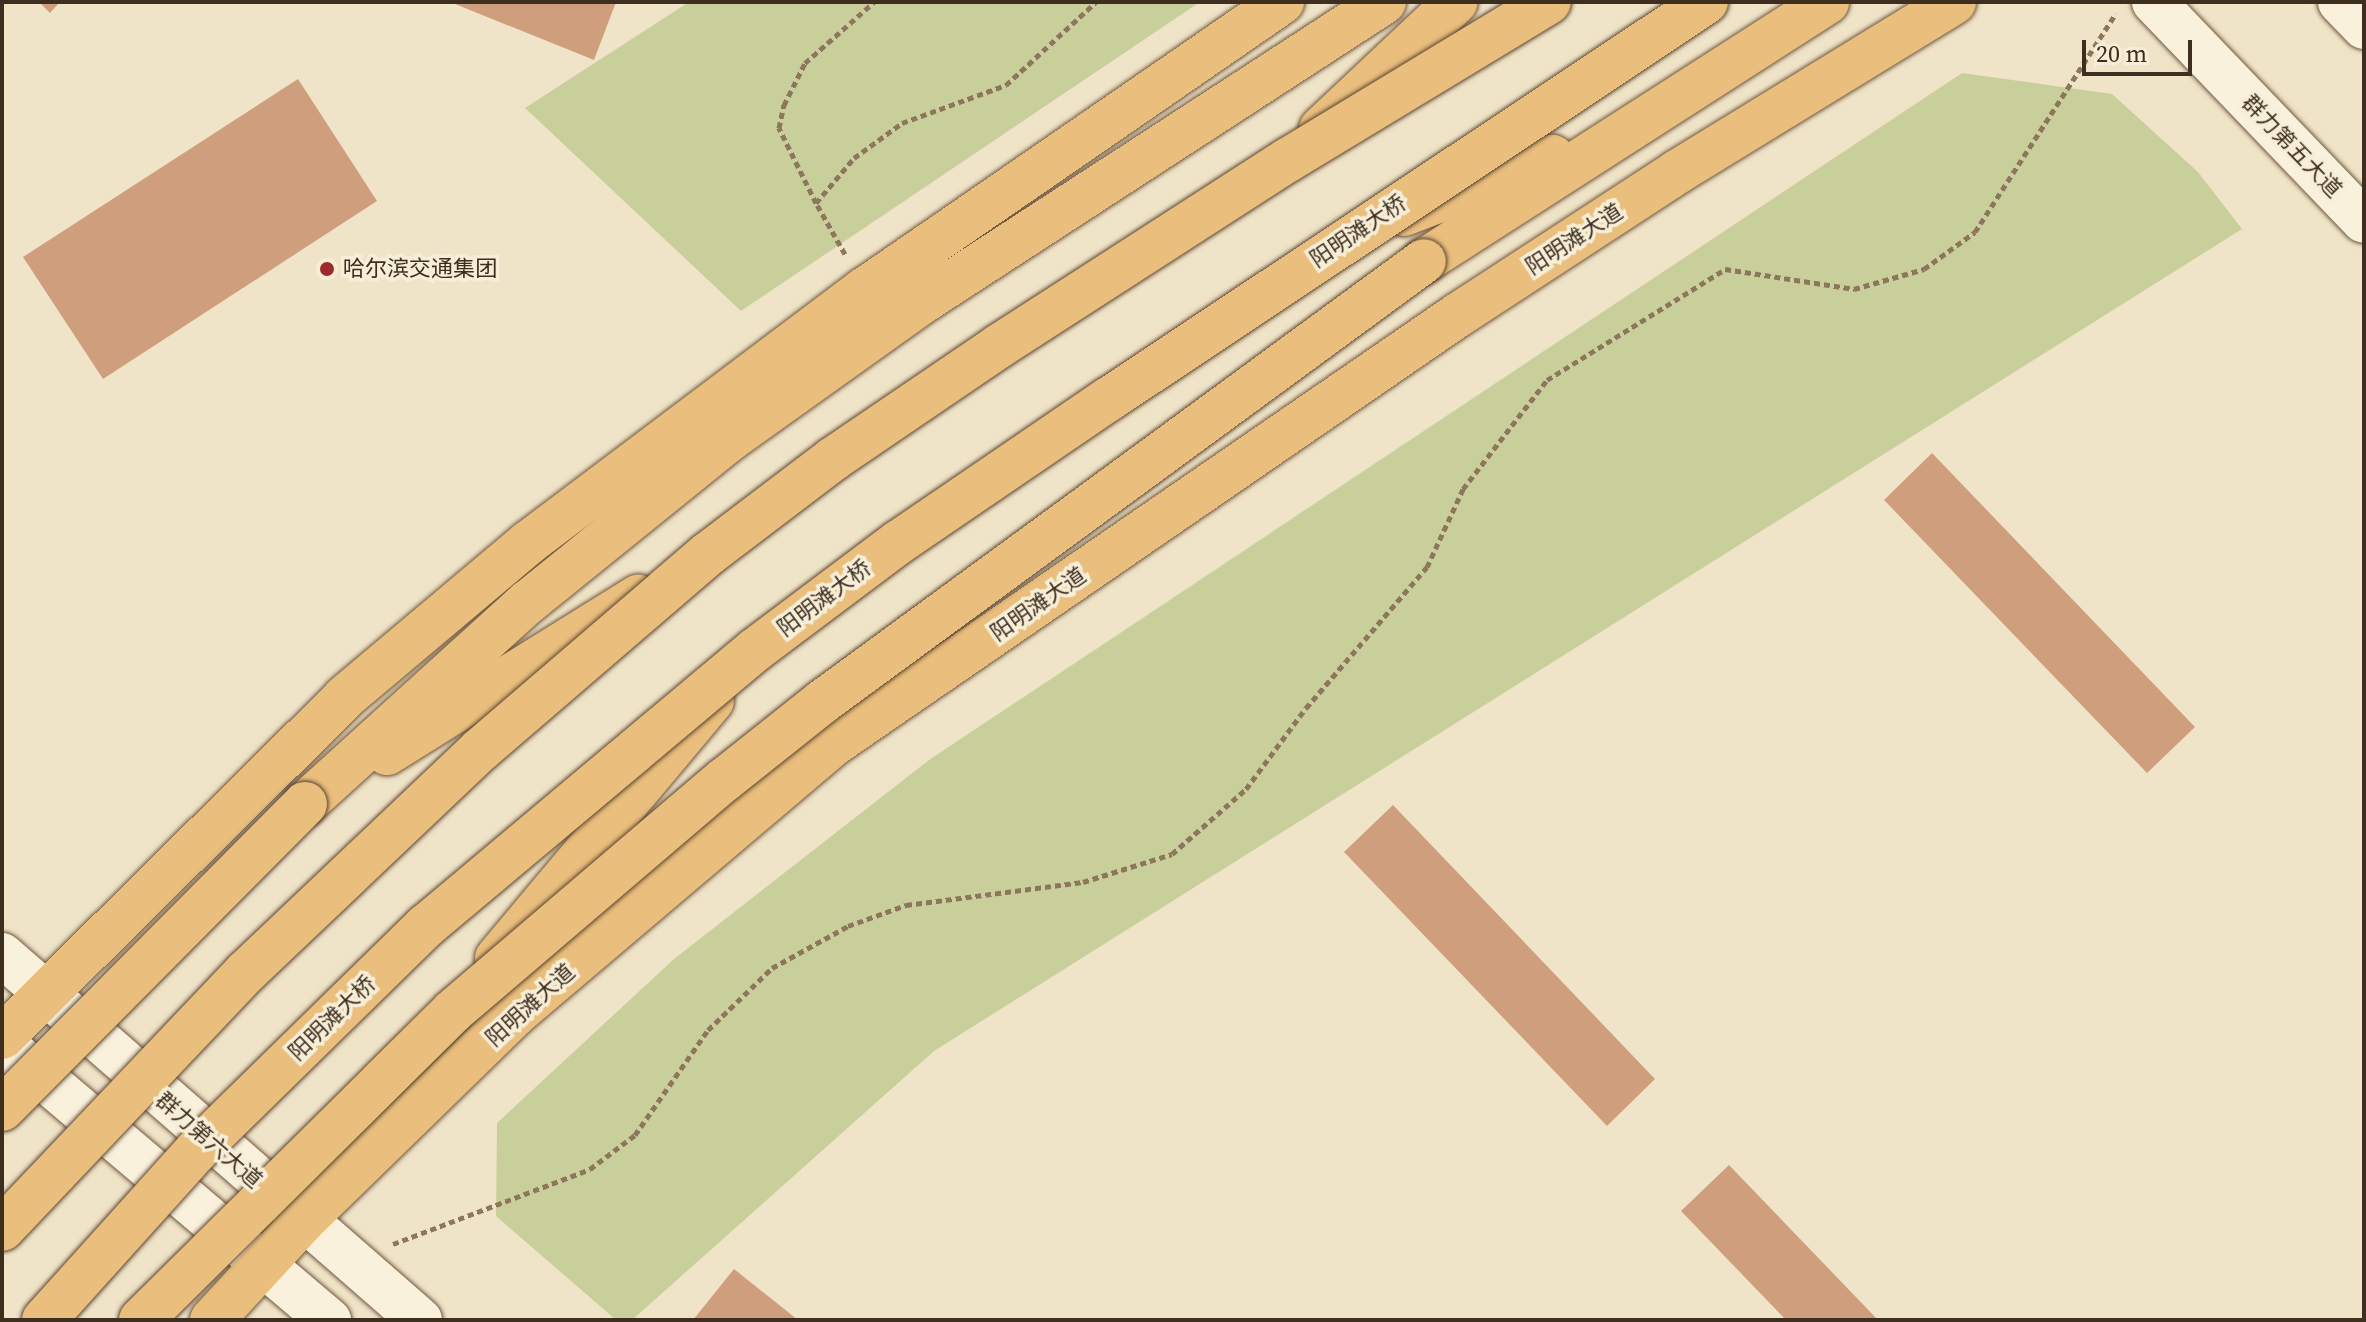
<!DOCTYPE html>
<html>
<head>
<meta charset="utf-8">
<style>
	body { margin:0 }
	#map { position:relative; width:2366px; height:1322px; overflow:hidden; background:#f0e4c8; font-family:"Source Serif 4","Noto Sans SC",serif }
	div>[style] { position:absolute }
	.green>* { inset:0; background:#c9cf9b }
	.building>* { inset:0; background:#cf9f7d }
	.path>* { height:5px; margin-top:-2.5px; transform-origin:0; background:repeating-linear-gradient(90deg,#8d765c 0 6px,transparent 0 10px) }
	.roads { filter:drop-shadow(0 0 2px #6f573f) drop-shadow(0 0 2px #6f573f) }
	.secondary>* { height:44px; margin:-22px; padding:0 22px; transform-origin:22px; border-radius:22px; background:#faf1dc }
	.trunk>* { height:44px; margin:-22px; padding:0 22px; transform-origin:22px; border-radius:22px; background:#eabe7c }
	.bridges { filter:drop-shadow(0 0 2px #5b4430) drop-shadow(0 0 2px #5b4430) }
	.trunk-bridge>* { height:44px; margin:-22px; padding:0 22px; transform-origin:22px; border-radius:22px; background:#eabe7c }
	.dots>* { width:22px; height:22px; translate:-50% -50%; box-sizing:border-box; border:4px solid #f7eed8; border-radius:50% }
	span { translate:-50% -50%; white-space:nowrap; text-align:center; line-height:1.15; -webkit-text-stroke:7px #f7eed8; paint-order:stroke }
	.street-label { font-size:22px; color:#3d2e20 }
	.poi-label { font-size:22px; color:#3d2e20 }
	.left { translate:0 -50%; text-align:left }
	.frame { position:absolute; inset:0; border:4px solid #3d2e20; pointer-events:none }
	.scale { position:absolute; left:2082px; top:40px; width:110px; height:36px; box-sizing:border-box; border:4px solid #3d2e20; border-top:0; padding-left:10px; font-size:24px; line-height:28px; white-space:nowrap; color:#3d2e20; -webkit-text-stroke:6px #f7eed8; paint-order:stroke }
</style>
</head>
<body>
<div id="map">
	<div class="green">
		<div style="clip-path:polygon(689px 2px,1200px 2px,741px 311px,525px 108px)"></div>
		<div style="clip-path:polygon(1962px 73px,2112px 94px,2198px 172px,2242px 229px,934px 1051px,632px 1320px,616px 1320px,496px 1216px,497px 1123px,674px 959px,929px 760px)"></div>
	</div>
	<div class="building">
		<div style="clip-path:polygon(39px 2px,60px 2px,50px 13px)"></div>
		<div style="clip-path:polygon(450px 2px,616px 2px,594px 60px)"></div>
		<div style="clip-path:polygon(298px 79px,377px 201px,103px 379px,23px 257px)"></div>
		<div style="clip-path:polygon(1932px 453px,2195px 727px,2147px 773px,1884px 500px)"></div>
		<div style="clip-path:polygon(1393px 805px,1655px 1079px,1607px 1126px,1344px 852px)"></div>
		<div style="clip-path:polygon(1729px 1165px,1878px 1320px,1786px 1320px,1681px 1211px)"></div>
		<div style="clip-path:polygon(734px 1269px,798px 1320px,693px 1320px)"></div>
	</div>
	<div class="path">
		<div style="left:816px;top:203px;width:84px;rotate:-116.3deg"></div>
		<div style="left:779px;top:128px;width:24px;rotate:-78deg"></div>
		<div style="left:784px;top:105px;width:47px;rotate:-63.4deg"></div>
		<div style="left:805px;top:63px;width:92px;rotate:-41.5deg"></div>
		<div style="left:845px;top:254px;width:59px;rotate:-119.6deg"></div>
		<div style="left:816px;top:203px;width:59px;rotate:-49.8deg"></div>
		<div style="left:854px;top:158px;width:59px;rotate:-36.1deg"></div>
		<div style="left:902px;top:123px;width:111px;rotate:-20.1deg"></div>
		<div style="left:1006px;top:85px;width:122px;rotate:-42.7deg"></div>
		<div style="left:393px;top:1244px;width:211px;rotate:-20.8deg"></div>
		<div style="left:590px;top:1169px;width:56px;rotate:-37.1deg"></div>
		<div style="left:635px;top:1135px;width:128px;rotate:-55.2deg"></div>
		<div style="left:708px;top:1030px;width:89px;rotate:-44.1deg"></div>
		<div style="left:772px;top:968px;width:87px;rotate:-28.9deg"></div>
		<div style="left:848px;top:926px;width:62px;rotate:-19.9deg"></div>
		<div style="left:906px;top:905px;width:178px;rotate:-7.4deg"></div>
		<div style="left:1083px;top:882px;width:93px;rotate:-17.5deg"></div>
		<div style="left:1172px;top:854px;width:98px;rotate:-41.3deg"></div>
		<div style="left:1246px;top:789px;width:101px;rotate:-53.5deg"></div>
		<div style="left:1306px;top:708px;width:186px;rotate:-49.4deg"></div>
		<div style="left:1427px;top:567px;width:86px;rotate:-65.2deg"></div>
		<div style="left:1463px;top:489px;width:138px;rotate:-52.4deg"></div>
		<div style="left:1547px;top:380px;width:210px;rotate:-31.9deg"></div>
		<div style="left:1725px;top:269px;width:131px;rotate:8.8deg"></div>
		<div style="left:1854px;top:289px;width:73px;rotate:-15.9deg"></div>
		<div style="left:1924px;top:269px;width:63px;rotate:-36deg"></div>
		<div style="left:1975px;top:232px;width:260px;rotate:-57.2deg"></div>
	</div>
	<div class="roads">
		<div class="secondary">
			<div style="left:2154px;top:2px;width:303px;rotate:46.2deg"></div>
			<div style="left:2340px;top:2px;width:35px;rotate:46deg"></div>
			<div style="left:2px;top:955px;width:555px;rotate:41.13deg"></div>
			<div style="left:2px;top:1043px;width:429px;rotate:40.3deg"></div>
		</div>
		<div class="trunk">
			<div style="left:1321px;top:129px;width:185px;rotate:-43.3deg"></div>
			<div style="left:1404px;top:214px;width:159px;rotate:-21.1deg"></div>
			<div style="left:1424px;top:261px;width:479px;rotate:-32.7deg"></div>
			<div style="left:387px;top:753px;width:296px;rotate:-31.9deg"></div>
			<div style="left:305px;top:804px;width:301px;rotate:-42.2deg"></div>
			<div style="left:528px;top:602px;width:260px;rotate:-38.9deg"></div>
			<div style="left:730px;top:439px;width:236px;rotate:-35.5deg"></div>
			<div style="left:922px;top:302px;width:551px;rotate:-33deg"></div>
			<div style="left:497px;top:958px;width:335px;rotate:-50.1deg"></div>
			<div style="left:2px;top:1037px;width:482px;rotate:-44.7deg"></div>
			<div style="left:344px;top:698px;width:241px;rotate:-40.1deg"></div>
			<div style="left:528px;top:543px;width:421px;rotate:-37deg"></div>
			<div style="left:864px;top:290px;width:508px;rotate:-34.57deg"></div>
			<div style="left:212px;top:1320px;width:133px;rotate:-47.4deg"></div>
			<div style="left:302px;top:1222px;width:296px;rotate:-44.3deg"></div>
			<div style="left:514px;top:1015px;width:417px;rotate:-40.3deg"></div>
			<div style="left:832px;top:745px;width:759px;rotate:-34.49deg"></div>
			<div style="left:1458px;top:315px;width:262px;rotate:-33.1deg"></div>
			<div style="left:1677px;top:172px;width:325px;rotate:-31.5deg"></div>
		</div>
	</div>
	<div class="bridges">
		<div class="trunk-bridge">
			<div style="left:2px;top:1109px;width:430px;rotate:-45.2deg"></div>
			<div style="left:2px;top:1229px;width:354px;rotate:-46.5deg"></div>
			<div style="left:246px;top:972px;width:323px;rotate:-43.5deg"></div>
			<div style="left:480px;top:750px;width:301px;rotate:-40.7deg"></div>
			<div style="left:708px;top:554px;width:157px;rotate:-37.2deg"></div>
			<div style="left:833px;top:459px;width:201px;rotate:-34.2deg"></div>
			<div style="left:999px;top:346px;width:344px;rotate:-32.8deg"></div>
			<div style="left:1288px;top:160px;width:305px;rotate:-31.2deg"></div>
			<div style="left:44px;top:1320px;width:227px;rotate:-48deg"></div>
			<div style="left:196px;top:1151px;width:322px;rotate:-44.4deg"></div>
			<div style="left:426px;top:926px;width:429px;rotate:-40deg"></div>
			<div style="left:755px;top:650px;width:180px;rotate:-36.9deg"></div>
			<div style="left:899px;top:542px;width:254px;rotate:-34.3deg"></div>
			<div style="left:1109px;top:399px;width:717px;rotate:-33.62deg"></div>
			<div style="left:141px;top:1320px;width:438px;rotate:-44.7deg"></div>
			<div style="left:452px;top:1012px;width:358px;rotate:-40.5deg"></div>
			<div style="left:724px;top:780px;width:125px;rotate:-38.5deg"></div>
			<div style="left:822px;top:702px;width:746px;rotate:-36.22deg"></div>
		</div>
	</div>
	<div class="dots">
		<div style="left:327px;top:269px;background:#9e2a2b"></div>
	</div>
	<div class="street-label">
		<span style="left:2292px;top:146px;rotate:46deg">群力第五大道</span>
		<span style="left:1358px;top:231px;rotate:-34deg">阳明滩大桥</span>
		<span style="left:1574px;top:239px;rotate:-33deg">阳明滩大道</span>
		<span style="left:824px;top:598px;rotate:-37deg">阳明滩大桥</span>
		<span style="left:1038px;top:604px;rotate:-35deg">阳明滩大道</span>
		<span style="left:530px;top:1005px;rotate:-42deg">阳明滩大道</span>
		<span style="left:332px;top:1018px;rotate:-44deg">阳明滩大桥</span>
		<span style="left:209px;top:1140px;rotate:41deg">群力第六大道</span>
	</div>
	<div class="poi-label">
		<span class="left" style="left:343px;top:269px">哈尔滨交通集团</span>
	</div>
	<div class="frame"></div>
	<div class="scale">20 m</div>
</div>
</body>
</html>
